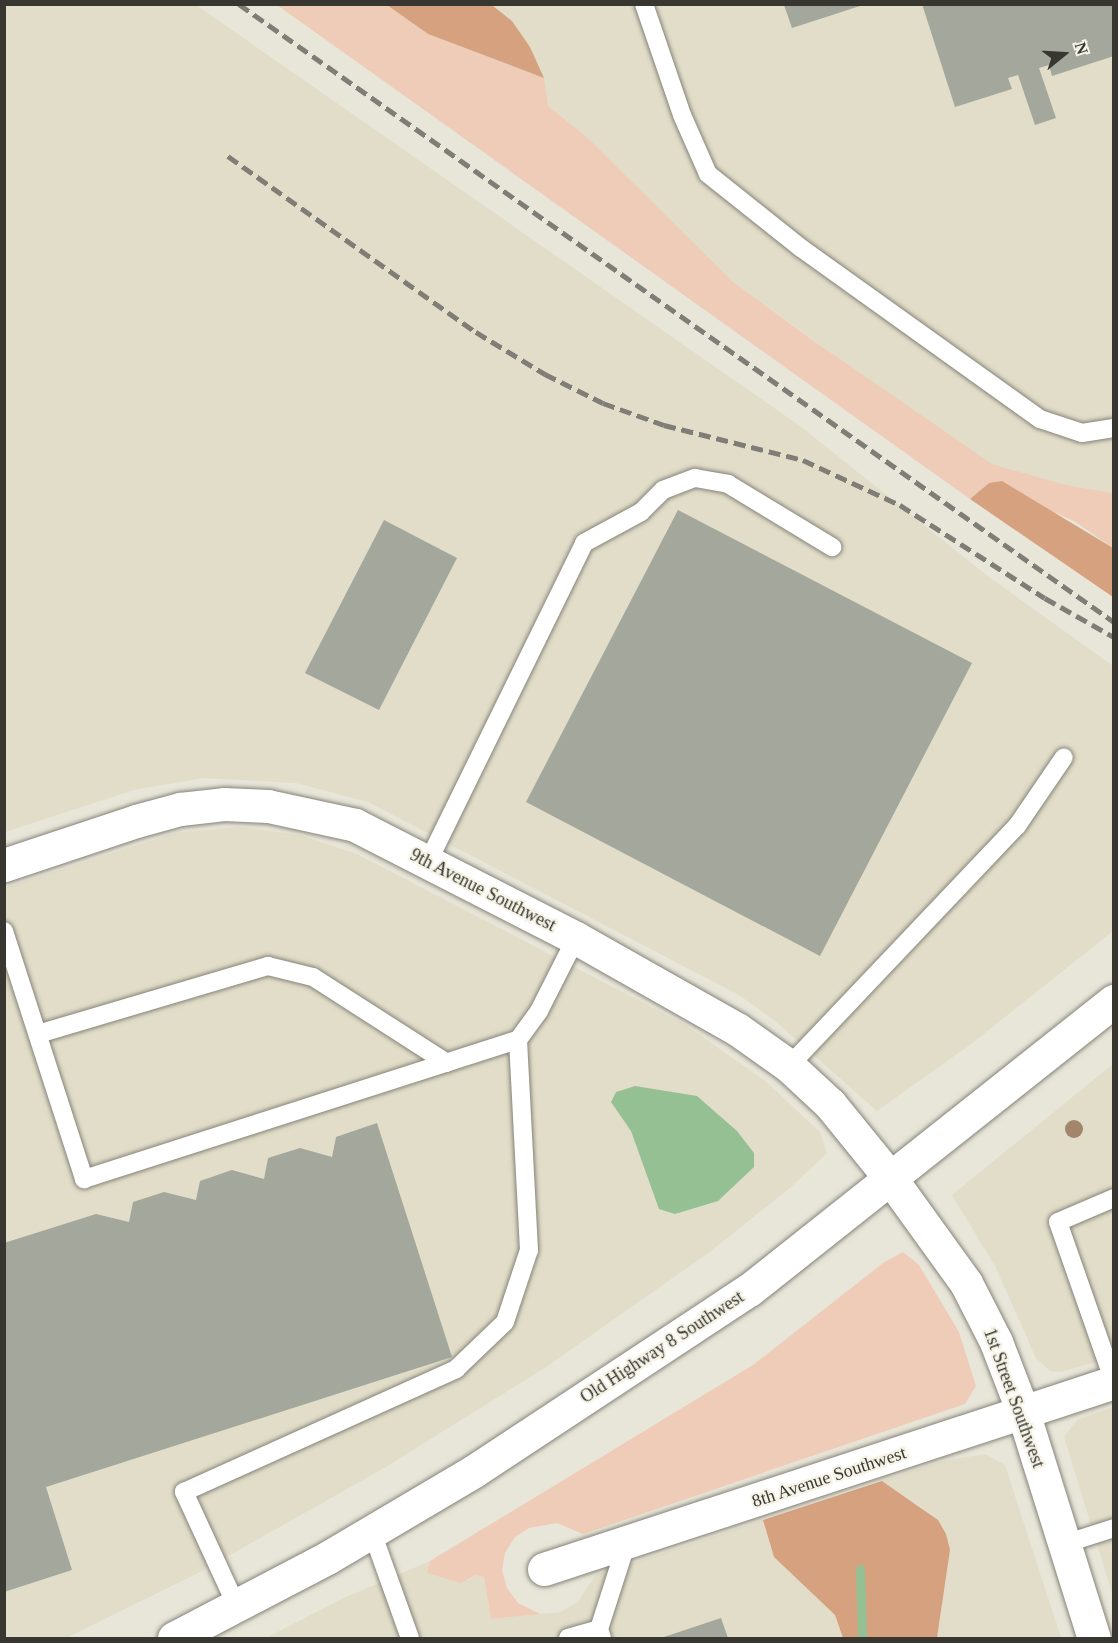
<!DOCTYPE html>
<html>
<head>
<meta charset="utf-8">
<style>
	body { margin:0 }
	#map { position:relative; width:1118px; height:1643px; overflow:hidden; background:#e8e5d9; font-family:"Times New Roman",serif }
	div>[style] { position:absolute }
	.built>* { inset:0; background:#e1ddc9 }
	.green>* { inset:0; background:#eeccb7 }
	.forest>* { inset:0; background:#d6a17f }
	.water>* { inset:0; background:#95c093 }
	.stream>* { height:9px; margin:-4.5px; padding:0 4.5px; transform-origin:4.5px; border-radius:4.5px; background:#95c093 }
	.building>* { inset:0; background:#a4a79c }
	.roads { filter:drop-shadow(0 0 2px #868378) drop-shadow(0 0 2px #868378) }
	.service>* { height:18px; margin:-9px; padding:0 9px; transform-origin:9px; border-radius:9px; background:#fff }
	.minor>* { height:33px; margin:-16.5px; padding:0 16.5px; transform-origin:16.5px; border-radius:16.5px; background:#fff }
	.tertiary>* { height:33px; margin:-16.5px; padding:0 16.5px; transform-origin:16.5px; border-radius:16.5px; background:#fff }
	.rail>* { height:4.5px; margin-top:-2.25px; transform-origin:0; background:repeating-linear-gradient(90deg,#7f7d75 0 12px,transparent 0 18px) }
	.trees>* { width:18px; height:18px; margin:-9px; border-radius:50%; background:#a2856b }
	span { translate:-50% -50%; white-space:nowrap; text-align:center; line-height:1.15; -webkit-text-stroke:4.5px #f5f3e6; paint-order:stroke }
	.street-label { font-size:18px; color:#373631 }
	.frame { position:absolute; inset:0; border:6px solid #373631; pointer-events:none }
	.north { position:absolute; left:1034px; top:24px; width:60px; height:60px; -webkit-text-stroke:4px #f5f3e6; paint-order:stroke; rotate:72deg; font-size:16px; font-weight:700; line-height:24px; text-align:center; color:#373631 }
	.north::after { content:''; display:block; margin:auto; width:21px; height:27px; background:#373631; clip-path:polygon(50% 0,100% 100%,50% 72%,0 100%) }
</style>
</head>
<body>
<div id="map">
	<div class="built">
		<div style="clip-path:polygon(4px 5px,196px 5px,800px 426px,989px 577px,1113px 666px,1113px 931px,971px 1044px,877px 1111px,774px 1020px,739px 995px,368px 802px,296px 783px,203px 778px,134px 790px,5px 832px)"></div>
		<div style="clip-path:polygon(492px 5px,1113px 5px,1113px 493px,1066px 485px,992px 464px,938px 430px,732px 281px,587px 137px,548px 106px,544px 78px,530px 47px,512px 21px)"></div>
		<div style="clip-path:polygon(240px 827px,300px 835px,357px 854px,684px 1024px,764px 1080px,820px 1132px,827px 1153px,791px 1187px,711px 1251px,546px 1367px,384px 1468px,198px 1573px,66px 1638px,5px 1638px,4px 888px,175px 833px)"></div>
		<div style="clip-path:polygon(1113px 1064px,1113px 1357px,1061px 1372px,1050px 1371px,1036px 1358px,995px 1266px,952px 1195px)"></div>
		<div style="clip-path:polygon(1113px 1407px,1113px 1596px,1064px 1437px,1077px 1420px)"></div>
		<div style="clip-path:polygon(985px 1454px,1005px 1465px,1061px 1638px,937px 1638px,950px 1550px,921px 1507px,882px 1481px,943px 1461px)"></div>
		<div style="clip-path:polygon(763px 1520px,774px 1557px,835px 1615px,843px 1638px,266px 1638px,344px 1598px,430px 1561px,428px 1573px,469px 1580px,476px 1575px,484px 1577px,491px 1619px,561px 1612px,578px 1602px,596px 1575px)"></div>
	</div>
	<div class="green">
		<div style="clip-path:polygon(277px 5px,387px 5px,428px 34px,544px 78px,548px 106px,587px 137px,732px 281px,811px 339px,992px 464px,1066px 485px,1113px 493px,1113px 548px,1074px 521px,989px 483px,970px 499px)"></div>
		<div style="clip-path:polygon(903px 1252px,919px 1265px,959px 1332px,976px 1386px,965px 1404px,583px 1534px,557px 1523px,529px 1528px,515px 1537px,505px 1553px,502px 1570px,507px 1588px,518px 1603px,540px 1614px,491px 1619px,484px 1577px,476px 1575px,461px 1583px,427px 1573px,430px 1561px,753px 1365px,883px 1263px)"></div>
	</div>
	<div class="forest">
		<div style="clip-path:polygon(387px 5px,492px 5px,512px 21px,530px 47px,544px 78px,428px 34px)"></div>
		<div style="clip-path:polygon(1002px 481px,1113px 548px,1113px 597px,970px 499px,989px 483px)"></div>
		<div style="clip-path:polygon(882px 1481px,938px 1520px,946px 1534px,950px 1550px,937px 1638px,843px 1638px,835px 1615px,774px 1557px,763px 1520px)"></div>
	</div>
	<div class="water">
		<div style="clip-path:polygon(635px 1086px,697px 1096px,737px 1131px,754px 1153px,754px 1167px,718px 1201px,675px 1214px,659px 1209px,631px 1131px,611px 1102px,616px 1092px)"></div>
	</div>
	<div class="stream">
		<div style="left:860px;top:1569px;width:69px;rotate:88.3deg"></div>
	</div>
	<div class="building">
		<div style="clip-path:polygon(922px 4px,1114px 4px,1114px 56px,1052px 76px,1049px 65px,1039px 68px,1056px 118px,1035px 125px,1018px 75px,1008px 78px,1012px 89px,955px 107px)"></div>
		<div style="clip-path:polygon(784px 5px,863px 5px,792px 28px)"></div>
		<div style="clip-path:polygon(678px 510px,972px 663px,820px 956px,526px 802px)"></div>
		<div style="clip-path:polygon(384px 520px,457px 558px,379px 710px,305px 673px)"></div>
		<div style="clip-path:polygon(377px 1123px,452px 1357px,46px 1487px,72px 1570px,4px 1592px,4px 1243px,96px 1214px,129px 1222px,133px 1202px,164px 1192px,196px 1200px,200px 1181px,232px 1170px,264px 1179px,268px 1158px,300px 1148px,332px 1157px,336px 1137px)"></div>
		<div style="clip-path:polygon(721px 1618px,728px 1638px,661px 1638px)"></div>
	</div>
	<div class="roads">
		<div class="service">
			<div style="left:644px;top:4px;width:117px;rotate:71.1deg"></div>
			<div style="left:682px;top:115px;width:64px;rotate:66.2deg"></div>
			<div style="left:708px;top:174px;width:119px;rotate:38.5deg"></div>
			<div style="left:801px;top:248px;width:294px;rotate:35.6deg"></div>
			<div style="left:1040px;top:419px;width:44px;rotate:18.4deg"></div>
			<div style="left:1082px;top:433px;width:32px;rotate:-9deg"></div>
			<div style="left:428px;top:862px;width:355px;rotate:-63.9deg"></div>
			<div style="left:584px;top:543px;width:65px;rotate:-28.5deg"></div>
			<div style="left:641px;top:512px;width:31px;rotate:-45deg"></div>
			<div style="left:663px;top:490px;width:34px;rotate:-21deg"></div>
			<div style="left:695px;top:478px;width:34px;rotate:10deg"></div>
			<div style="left:728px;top:484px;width:122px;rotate:31.2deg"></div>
			<div style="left:4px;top:931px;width:261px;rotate:72.1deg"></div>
			<div style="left:84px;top:1179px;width:456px;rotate:-17.8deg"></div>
			<div style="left:518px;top:1040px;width:36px;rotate:-54deg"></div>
			<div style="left:539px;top:1011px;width:82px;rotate:-63.1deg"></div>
			<div style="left:38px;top:1034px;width:240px;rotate:-16.5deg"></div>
			<div style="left:268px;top:966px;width:46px;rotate:13.7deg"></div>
			<div style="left:313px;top:977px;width:159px;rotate:32.7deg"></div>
			<div style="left:789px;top:1066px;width:331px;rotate:-46.5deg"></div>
			<div style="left:1017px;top:826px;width:83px;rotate:-55.7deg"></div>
			<div style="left:1114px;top:1198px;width:61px;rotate:156.8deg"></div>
			<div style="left:1058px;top:1222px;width:170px;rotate:70.7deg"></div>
			<div style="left:372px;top:1532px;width:113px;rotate:70.3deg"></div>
			<div style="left:1064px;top:1544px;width:52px;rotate:-17.7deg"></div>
			<div style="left:237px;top:1607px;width:127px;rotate:-114.7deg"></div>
			<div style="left:184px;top:1492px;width:299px;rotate:-24.3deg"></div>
			<div style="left:456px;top:1369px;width:68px;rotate:-43.8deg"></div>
			<div style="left:505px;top:1322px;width:76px;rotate:-71.6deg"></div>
			<div style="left:529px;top:1250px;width:210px;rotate:-93deg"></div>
			<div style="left:568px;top:1638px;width:32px;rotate:-16deg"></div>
			<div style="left:602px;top:1638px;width:9px;rotate:-108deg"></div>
			<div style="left:599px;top:1629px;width:88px;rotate:-72.2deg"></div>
		</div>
		<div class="minor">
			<div style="left:4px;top:865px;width:139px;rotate:-18.4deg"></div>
			<div style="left:136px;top:821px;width:46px;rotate:-15.3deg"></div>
			<div style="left:180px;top:809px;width:44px;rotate:-6.5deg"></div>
			<div style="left:224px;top:804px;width:44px;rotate:2.6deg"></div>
			<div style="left:268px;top:806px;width:89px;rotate:12.3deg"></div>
			<div style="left:355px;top:825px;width:248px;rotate:27.1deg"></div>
			<div style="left:576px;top:938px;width:185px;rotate:29.5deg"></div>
			<div style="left:737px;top:1029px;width:64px;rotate:35.4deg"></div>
			<div style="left:789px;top:1066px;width:56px;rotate:42.8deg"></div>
			<div style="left:830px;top:1104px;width:97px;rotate:50.9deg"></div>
			<div style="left:544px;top:1569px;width:600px;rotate:-18.16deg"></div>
		</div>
		<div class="tertiary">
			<div style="left:891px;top:1179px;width:128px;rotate:54.2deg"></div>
			<div style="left:966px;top:1283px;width:66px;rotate:63deg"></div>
			<div style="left:996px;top:1342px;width:75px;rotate:68.9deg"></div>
			<div style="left:1023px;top:1412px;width:237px;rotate:72.6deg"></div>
			<div style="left:174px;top:1638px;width:173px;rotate:-27.6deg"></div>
			<div style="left:327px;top:1558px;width:171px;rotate:-30.6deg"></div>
			<div style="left:474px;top:1471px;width:329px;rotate:-33.4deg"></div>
			<div style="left:749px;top:1290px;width:466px;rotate:-38.4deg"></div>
		</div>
	</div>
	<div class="rail">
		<div style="left:239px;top:4px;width:1071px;rotate:35.23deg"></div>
		<div style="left:228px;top:156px;width:304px;rotate:35.4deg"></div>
		<div style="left:476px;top:332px;width:81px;rotate:31.3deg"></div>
		<div style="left:545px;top:374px;width:65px;rotate:26.6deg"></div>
		<div style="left:603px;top:403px;width:65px;rotate:19.8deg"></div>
		<div style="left:664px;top:425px;width:143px;rotate:14.1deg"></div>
		<div style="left:803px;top:460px;width:107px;rotate:24.9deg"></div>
		<div style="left:900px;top:505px;width:172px;rotate:32.7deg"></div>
		<div style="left:1045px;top:598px;width:79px;rotate:29.5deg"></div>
	</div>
	<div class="trees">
		<div style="left:1074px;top:1129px"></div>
	</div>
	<div class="street-label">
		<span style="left:483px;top:890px;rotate:27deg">9th Avenue Southwest</span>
		<span style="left:662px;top:1347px;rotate:-33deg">Old Highway 8 Southwest</span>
		<span style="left:1014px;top:1398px;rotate:70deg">1st Street Southwest</span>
		<span style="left:829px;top:1477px;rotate:-18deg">8th Avenue Southwest</span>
	</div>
	<div class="frame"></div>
	<div class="north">N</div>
</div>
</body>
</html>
